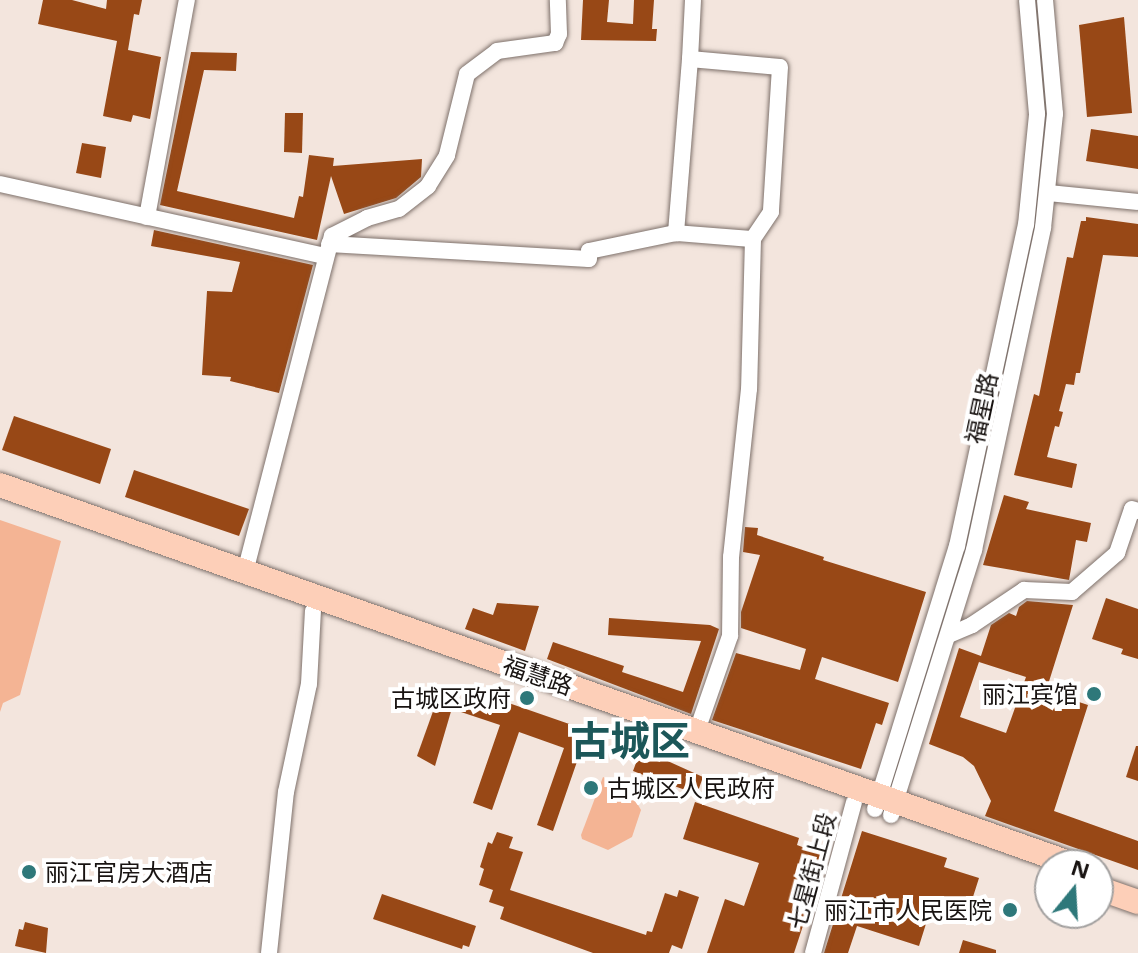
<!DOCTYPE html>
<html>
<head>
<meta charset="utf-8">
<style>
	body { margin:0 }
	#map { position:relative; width:1138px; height:953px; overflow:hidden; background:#f3e5dd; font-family:"Noto Sans","Noto Sans SC",sans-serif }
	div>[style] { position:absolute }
	.green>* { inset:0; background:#f4b494 }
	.building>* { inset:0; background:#984816 }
	.roads { filter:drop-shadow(0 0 2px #7e716b) drop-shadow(0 0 2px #7e716b) }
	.minor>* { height:16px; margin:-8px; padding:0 8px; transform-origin:8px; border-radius:8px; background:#fff }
	.primary>* { height:24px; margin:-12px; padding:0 12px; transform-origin:12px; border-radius:12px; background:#fdcfb8 }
	.dots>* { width:22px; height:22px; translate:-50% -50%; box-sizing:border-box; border:4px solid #fff; border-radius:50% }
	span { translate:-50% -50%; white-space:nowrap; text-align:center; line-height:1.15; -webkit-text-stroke:8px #fff; paint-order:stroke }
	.street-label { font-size:24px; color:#181311 }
	.poi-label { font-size:24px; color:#181311 }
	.right { translate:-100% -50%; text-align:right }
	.left { translate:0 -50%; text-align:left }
	.town-label { font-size:40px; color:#1c5759; font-weight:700 }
	.north { position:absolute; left:1034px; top:849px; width:80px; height:80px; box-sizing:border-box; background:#fff; border:2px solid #a3a1a0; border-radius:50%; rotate:18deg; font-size:22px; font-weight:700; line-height:32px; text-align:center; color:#181311 }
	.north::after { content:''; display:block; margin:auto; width:28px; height:36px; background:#2e787a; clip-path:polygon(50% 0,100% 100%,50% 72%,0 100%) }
</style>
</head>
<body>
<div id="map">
	<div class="green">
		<div style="clip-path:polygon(0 520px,61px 541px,20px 695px,3px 703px,0 712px)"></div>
		<div style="clip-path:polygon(603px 777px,628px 788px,641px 810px,632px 837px,608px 850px,582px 839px,581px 835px)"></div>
	</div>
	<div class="building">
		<div style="clip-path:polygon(43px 0,72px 0,106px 9px,107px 0,142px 0,139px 15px,134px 14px,128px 50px,161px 57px,150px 119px,133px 115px,131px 122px,103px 116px,117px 41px,38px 24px)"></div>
		<div style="clip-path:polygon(583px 0,609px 0,607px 22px,633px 24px,634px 0,654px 0,652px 29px,657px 29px,656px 41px,581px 40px)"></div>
		<div style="clip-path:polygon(1124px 17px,1132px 113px,1087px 117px,1079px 25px)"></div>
		<div style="clip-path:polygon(191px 52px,237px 53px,236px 71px,204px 70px,177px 191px,294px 218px,299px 196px,303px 197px,309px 155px,334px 158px,333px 166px,422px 159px,421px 177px,396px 198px,344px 214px,331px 176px,317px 240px,160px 205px)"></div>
		<div style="clip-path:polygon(285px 113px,303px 113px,302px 153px,284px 152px)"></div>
		<div style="clip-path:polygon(1091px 129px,1138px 136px,1138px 169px,1086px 161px)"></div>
		<div style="clip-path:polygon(82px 143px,106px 147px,101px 178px,76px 173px)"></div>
		<div style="clip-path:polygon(1086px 217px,1138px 224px,1138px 257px,1103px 255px,1080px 373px,1076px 373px,1074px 385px,1066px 384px,1059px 411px,1063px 412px,1059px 427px,1055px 426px,1047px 457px,1077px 464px,1072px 488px,1014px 475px,1034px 394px,1039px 396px,1067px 257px,1073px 258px,1081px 221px,1086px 221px)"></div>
		<div style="clip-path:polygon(154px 230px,313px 265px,279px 393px,230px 381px,231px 377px,202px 375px,207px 291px,232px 292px,240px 262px,151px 246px)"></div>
		<div style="clip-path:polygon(14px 416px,111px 449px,100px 484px,2px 450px)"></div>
		<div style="clip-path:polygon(134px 470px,249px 509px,239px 536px,125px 497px)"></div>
		<div style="clip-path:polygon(1004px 495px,1029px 502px,1026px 509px,1091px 523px,1087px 542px,1076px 540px,1069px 580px,983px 565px)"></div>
		<div style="clip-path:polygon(745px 527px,758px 528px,757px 535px,824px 557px,823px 560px,926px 592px,898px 682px,822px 657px,815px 679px,889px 703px,882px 725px,876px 723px,861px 769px,712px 720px,736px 653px,800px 670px,806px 649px,741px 628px,741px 612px,760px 555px,743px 552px)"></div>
		<div style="clip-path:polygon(1106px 598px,1138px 609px,1138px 659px,1121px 654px,1123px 649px,1092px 639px)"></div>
		<div style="clip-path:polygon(1027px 601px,1073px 605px,1046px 691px,1088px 705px,1054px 811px,1138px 841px,1138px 870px,985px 816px,991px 801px,974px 766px,963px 757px,929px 744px,959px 648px,981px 656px,960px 717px,1006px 733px,1026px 677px,979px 662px,991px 625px,1009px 613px,1016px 616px,1019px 607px)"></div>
		<div style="clip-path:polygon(497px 603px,539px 606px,525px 651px,465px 629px,473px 608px,493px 615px)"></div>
		<div style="clip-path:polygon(609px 618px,710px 625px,719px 629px,691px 714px,547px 659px,553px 642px,624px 666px,622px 672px,683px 692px,701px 641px,608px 635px)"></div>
		<div style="clip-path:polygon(468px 689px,601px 735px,596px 759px,580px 753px,553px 831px,537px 825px,564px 748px,519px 732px,492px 810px,473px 803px,500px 725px,458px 711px)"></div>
		<div style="clip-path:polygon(436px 703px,452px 708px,435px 766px,417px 756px)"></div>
		<div style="clip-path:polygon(1136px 746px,1138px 746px,1138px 781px,1126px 777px)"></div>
		<div style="clip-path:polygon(639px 755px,660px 762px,661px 758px,703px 777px,697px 794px,674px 786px,672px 793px,651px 786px,654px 779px,633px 771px)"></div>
		<div style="clip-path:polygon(695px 802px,799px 838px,797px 845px,826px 856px,794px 953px,707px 953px,725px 899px,744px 906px,759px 863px,683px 839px)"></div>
		<div style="clip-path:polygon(862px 831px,947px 858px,944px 867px,979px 878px,965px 922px,930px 911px,919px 946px,857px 926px,848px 953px,824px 953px)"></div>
		<div style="clip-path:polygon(497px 832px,513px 837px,509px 848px,523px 852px,510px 890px,646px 935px,647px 931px,652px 932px,665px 893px,677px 897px,679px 890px,699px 897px,682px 949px,672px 945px,669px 953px,593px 953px,500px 919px,504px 907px,489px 902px,493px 890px,479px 885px,484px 869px,480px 867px,488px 842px,492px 844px)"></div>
		<div style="clip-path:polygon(382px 894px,476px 926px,469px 947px,463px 945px,462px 949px,373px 919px)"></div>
		<div style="clip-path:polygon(25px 922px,48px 928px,46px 953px,15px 946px,19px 929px,23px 930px)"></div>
		<div style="clip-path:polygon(963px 940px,996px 950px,996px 953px,959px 953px)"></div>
	</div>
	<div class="roads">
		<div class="minor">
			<div style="left:693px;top:0;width:59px;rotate:92.9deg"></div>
			<div style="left:690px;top:59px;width:90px;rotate:5.1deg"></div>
			<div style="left:780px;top:67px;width:145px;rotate:93.6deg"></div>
			<div style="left:771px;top:212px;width:32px;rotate:124deg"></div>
			<div style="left:753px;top:239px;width:150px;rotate:91.5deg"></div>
			<div style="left:749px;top:389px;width:169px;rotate:96.1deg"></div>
			<div style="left:731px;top:557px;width:79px;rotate:90.7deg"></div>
			<div style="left:730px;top:636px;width:101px;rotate:109.2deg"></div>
			<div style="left:690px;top:59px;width:175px;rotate:94.6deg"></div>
			<div style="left:676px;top:233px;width:77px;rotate:4.5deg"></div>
			<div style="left:0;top:184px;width:332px;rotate:12.5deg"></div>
			<div style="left:1049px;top:193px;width:89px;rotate:5.8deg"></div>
			<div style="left:147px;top:217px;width:221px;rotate:-79.6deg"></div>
			<div style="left:329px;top:244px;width:260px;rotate:3.3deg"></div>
			<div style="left:589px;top:259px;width:8px;rotate:-90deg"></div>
			<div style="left:589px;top:251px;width:89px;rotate:-11.7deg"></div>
			<div style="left:245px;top:572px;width:347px;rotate:-75.5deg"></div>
			<div style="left:332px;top:236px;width:39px;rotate:-27deg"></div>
			<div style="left:367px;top:218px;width:33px;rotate:-16deg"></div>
			<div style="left:399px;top:209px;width:37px;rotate:-38deg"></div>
			<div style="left:428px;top:186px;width:36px;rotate:-58deg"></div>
			<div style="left:447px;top:155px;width:83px;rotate:-76.1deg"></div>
			<div style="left:467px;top:74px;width:38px;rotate:-37deg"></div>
			<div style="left:497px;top:51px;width:59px;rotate:-7.9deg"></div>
			<div style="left:555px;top:43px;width:10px;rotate:-66deg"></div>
			<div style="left:559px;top:34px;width:34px;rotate:-92deg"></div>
			<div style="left:949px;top:635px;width:25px;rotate:-23deg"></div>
			<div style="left:972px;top:625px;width:63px;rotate:-33.9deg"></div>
			<div style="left:1024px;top:590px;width:48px;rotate:2.4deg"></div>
			<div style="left:1072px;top:592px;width:60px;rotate:-40.9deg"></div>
			<div style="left:1117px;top:553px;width:46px;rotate:-71.2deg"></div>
			<div style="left:1132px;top:509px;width:6px;rotate:18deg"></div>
			<div style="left:875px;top:809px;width:275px;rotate:-72.7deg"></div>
			<div style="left:957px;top:546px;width:328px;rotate:-77.9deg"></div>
			<div style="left:1026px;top:225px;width:112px;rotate:-84.3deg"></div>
			<div style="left:1037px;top:114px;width:114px;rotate:-95deg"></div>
			<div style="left:891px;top:815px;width:278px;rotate:-72.6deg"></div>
			<div style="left:974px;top:550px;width:329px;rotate:-77.9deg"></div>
			<div style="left:1043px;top:228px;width:115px;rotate:-84deg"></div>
			<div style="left:1055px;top:114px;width:114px;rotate:-95deg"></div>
			<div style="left:269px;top:953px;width:162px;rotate:-84deg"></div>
			<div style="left:286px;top:792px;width:110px;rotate:-78deg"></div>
			<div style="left:309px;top:684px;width:73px;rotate:-86.9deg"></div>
			<div style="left:813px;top:953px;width:156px;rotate:-74.8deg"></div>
		</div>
		<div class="primary">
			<div style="left:0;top:485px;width:1140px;rotate:19.47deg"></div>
			<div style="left:1098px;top:888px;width:42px;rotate:19.3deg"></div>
		</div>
	</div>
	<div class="dots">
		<div style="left:1094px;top:694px;background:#2e787a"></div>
		<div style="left:527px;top:698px;background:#2e787a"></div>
		<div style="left:591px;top:788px;background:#2e787a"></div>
		<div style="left:29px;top:872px;background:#2e787a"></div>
		<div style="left:1010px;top:910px;background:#2e787a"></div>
	</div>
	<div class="street-label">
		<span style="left:981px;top:408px;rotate:-78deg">福星路</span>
		<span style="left:538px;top:675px;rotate:19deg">福慧路</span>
		<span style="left:811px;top:871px;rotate:-75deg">七星街上段</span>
	</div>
	<div class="poi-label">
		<span class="right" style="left:1078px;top:694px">丽江宾馆</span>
		<span class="right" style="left:511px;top:698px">古城区政府</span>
		<span class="left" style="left:607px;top:788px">古城区人民政府</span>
		<span class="left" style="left:45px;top:872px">丽江官房大酒店</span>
		<span class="right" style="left:992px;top:910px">丽江市人民医院</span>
	</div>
	<div class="town-label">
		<span style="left:630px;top:740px">古城区</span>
	</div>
	<div class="north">N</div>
</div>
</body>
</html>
